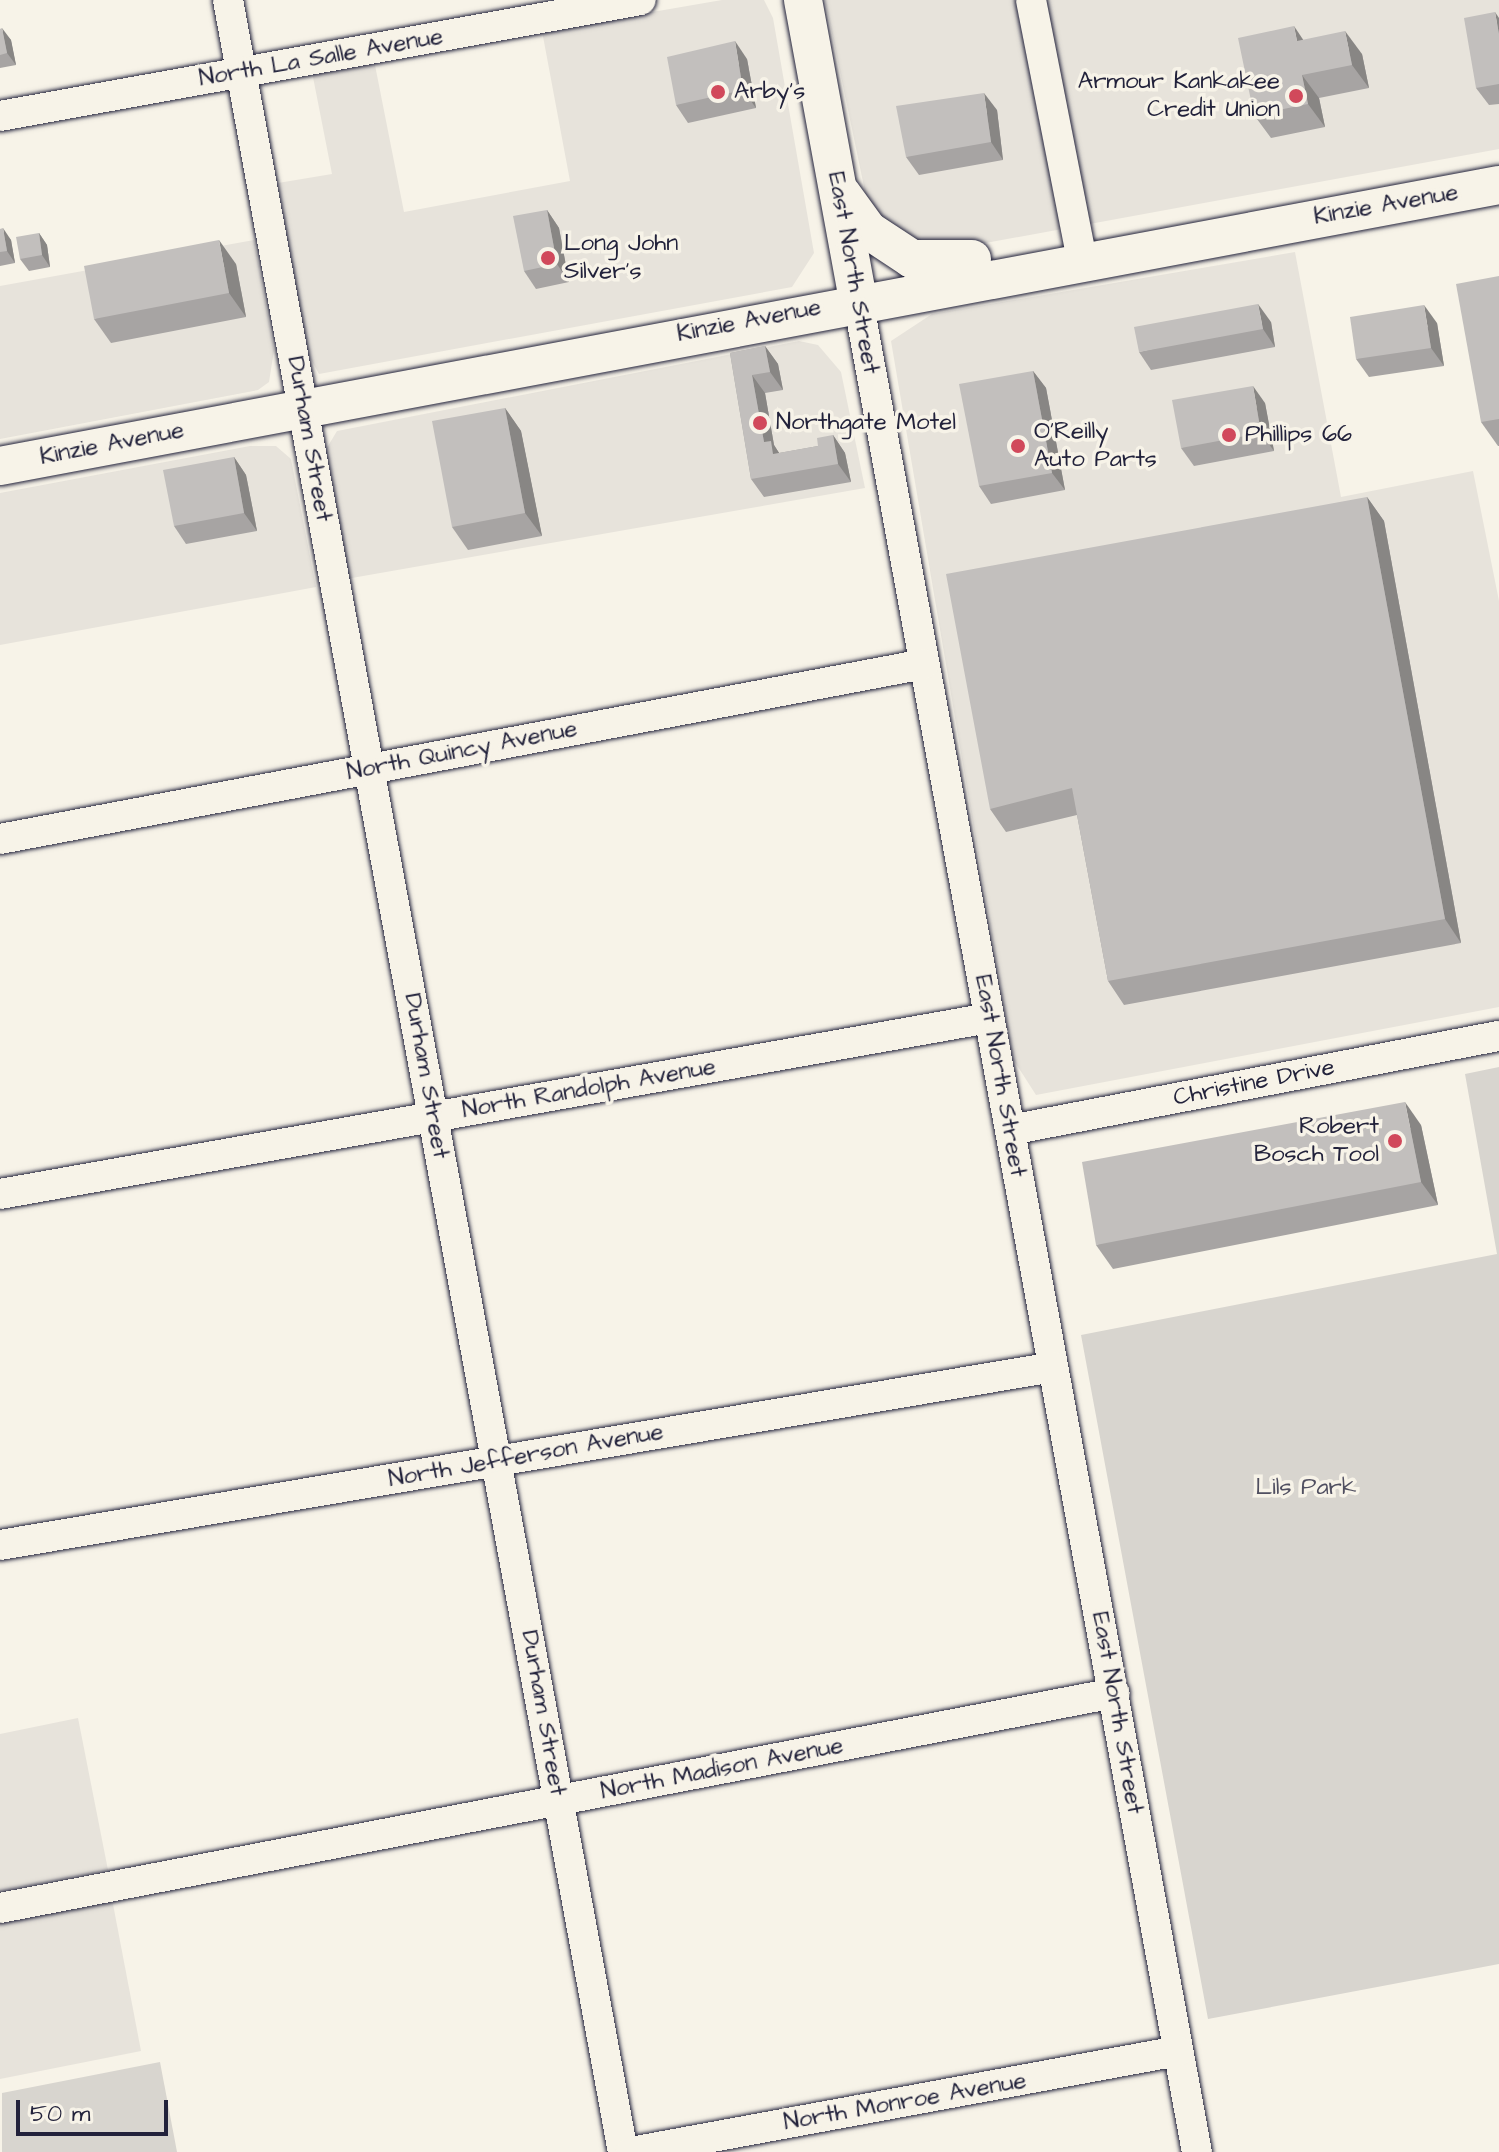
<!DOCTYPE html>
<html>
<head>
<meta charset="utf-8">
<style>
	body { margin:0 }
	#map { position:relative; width:1499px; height:2152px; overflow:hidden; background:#f7f3e8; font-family:"Architects Daughter",sans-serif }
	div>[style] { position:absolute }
	.built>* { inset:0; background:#e7e3db }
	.green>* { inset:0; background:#d8d5cf }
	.roads { filter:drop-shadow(0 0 2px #22223b) drop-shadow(0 0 2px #22223b) }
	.minor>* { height:30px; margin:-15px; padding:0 15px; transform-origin:15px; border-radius:15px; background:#f7f3e8 }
	.major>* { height:38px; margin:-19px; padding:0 19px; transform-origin:19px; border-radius:19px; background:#f7f3e8 }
	.wall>* { inset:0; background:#a7a4a3 }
	.shaded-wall>* { inset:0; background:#888684 }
	.building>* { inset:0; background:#c2bfbd }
	.dots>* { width:22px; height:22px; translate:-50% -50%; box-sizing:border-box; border:4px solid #f7f3e8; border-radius:50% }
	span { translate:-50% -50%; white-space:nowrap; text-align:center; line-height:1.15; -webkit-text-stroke:7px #f7f3e8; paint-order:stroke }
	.street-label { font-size:24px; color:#22223b }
	.poi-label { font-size:24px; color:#22223b }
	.right { translate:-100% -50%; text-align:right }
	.left { translate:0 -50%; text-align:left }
	.park-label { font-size:24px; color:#504f60 }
	.scale { position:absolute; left:16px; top:2100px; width:152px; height:36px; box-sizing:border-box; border:4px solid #22223b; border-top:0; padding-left:10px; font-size:24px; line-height:28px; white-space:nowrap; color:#22223b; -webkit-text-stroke:6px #f7f3e8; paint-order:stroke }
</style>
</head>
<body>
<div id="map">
	<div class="built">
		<div style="clip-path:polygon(722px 0,764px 0,773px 18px,814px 253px,792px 287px,319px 374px,307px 352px,278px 183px,332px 174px,312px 72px,374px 60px,404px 212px,570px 181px,542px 31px)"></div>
		<div style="clip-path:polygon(825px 0,1499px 0,1499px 149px,931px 253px,871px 220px)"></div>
		<div style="clip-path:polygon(254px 240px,274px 350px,269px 382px,258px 390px,0 439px,0 286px)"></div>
		<div style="clip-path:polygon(1295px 252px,1341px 497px,1473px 471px,1499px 601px,1499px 1007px,1036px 1095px,1013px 1059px,891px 341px,932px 314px)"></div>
		<div style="clip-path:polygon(799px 341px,818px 345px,841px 372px,865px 488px,346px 579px,325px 451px,337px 431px)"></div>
		<div style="clip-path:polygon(250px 446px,276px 446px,291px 459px,316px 587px,0 645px,0 493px)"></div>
		<div style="clip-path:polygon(78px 1718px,108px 1870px,0 1891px,0 1734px)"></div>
		<div style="clip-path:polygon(112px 1899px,141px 2051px,0 2079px,0 1921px)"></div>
	</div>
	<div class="green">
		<div style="clip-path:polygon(1499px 1067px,1499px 1964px,1208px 2019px,1081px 1335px,1497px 1254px,1465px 1074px)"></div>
		<div style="clip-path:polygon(160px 2062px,177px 2152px,2px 2152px,2px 2093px)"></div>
	</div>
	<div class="roads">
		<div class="minor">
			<div style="left:228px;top:0;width:2188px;rotate:79.6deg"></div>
			<div style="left:1031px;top:0;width:264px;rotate:78.9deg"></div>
			<div style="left:0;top:116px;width:651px;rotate:-10.26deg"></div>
			<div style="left:858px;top:300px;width:1883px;rotate:79.63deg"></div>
			<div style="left:0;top:839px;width:940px;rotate:-10.72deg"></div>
			<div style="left:1010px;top:1130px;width:498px;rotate:-10.9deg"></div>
			<div style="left:0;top:1194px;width:1005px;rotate:-10.09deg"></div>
			<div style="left:0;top:1545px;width:1068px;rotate:-9.59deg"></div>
			<div style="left:0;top:1908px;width:1135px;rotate:-10.92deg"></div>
			<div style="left:631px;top:2152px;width:556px;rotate:-10.46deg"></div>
		</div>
		<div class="major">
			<div style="left:803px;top:0;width:305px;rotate:79.6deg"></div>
			<div style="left:842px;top:194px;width:44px;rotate:54.2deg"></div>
			<div style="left:868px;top:230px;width:53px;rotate:33.4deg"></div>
			<div style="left:912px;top:259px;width:60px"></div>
			<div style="left:0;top:466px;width:1525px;rotate:-10.62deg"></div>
		</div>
	</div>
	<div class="wall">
		<div style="clip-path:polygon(1499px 18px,1499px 104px,1489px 105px,1476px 88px)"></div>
		<div style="clip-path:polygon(0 29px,11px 40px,16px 65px,0 68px)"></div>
		<div style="clip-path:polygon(1303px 40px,1362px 54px,1369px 88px,1319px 98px,1325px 127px,1271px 138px,1254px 115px)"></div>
		<div style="clip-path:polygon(747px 59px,756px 108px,688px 123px,676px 105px)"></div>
		<div style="clip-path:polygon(997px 110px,1003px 160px,919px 175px,906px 157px)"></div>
		<div style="clip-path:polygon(547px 210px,559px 228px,569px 282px,536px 289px,524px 271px)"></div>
		<div style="clip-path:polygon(0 229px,11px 240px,15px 263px,0 266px)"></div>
		<div style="clip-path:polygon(39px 233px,47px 245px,50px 267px,29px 271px,20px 259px)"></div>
		<div style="clip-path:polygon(236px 264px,246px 317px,111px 343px,94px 319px)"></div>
		<div style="clip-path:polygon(1499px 276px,1499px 446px,1498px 446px,1481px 422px)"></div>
		<div style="clip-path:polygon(1271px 322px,1275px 347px,1151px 370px,1139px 352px)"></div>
		<div style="clip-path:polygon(1437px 323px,1444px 366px,1369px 377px,1356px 359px)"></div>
		<div style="clip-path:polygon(765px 346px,778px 364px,783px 390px,765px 393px,774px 445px,779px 453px,818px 446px,833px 435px,845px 453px,851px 482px,764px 497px,751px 479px,730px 353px)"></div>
		<div style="clip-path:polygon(1033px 371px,1046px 388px,1065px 490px,991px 504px,979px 486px)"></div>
		<div style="clip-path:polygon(1265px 403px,1274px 451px,1194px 466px,1181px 448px)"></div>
		<div style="clip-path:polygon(505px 408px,521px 431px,542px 536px,468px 550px,452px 527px)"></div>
		<div style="clip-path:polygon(234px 457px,246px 475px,257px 531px,186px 544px,174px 526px)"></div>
		<div style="clip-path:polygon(1367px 497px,1384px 521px,1461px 943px,1124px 1005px,1108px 981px,1077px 815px,1006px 832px,990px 809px)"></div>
		<div style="clip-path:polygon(1421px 1125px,1438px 1205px,1113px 1269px,1096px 1245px)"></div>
	</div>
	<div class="shaded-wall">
		<div style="clip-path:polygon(1495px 12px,1499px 18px,1499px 34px)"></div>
		<div style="clip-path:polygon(1294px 26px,1310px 50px,1297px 41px)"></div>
		<div style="clip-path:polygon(2px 28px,11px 40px,16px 65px,7px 53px)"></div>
		<div style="clip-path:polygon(1345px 31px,1362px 54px,1369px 88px,1352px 65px)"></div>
		<div style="clip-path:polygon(735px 41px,747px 59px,756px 108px,743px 90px)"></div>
		<div style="clip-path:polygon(1302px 75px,1319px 98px,1325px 127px,1308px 104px)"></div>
		<div style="clip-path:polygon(984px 93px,997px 110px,1003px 160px,991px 142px)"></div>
		<div style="clip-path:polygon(547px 210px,559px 228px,569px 282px,557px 264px)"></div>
		<div style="clip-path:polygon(3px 228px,11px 240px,15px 263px,7px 251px)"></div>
		<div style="clip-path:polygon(39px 233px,47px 245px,50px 267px,42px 255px)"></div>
		<div style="clip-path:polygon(219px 240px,236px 264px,246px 317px,229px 293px)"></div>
		<div style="clip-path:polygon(1258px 304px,1271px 322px,1275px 347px,1263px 329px)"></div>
		<div style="clip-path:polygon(1424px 305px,1437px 323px,1444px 366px,1431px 348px)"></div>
		<div style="clip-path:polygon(765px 346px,778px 364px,783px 390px,770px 372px)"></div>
		<div style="clip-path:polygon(1033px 371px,1046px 388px,1065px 490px,1052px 473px)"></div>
		<div style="clip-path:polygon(752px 375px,765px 393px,774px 445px,783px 459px,786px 472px,764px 442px)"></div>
		<div style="clip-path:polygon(1253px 386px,1265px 403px,1274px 451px,1261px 433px)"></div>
		<div style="clip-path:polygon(505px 408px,521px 431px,542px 536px,525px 513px)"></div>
		<div style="clip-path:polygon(833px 435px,845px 453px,851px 482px,838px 464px)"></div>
		<div style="clip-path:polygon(234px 457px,246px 475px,257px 531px,244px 513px)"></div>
		<div style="clip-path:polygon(1367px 497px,1384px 521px,1461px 943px,1445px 919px)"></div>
		<div style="clip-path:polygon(1405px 1102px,1421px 1125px,1438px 1205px,1421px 1182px)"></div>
	</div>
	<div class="building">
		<div style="clip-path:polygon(1495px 12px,1499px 34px,1499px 84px,1476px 88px,1464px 18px)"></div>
		<div style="clip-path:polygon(1294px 26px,1297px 41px,1345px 31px,1352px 65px,1302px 75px,1308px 104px,1254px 115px,1238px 38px)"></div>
		<div style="clip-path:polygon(2px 28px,7px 53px,0 55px,0 29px)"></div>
		<div style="clip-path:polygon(735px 41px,743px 90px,676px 105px,667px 57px)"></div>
		<div style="clip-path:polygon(984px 93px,991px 142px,906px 157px,896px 106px)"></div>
		<div style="clip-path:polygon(547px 210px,557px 264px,524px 271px,513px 216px)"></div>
		<div style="clip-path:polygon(3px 228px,7px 251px,0 252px,0 229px)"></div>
		<div style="clip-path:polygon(39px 233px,42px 255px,20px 259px,16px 237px)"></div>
		<div style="clip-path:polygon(219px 240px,229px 293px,94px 319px,84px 266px)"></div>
		<div style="clip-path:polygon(1499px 276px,1499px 419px,1481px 422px,1456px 284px)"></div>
		<div style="clip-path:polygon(1258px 304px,1263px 329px,1139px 352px,1134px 327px)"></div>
		<div style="clip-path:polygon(1424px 305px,1431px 348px,1356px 359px,1350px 317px)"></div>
		<div style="clip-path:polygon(765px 346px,770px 372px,752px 375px,764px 442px,771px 441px,773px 454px,818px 446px,817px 438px,833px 435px,838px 464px,751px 479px,730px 353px)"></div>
		<div style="clip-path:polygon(1033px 371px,1052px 473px,979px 486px,959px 384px)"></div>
		<div style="clip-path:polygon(1253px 386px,1261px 433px,1181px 448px,1172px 400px)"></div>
		<div style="clip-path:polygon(505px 408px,525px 513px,452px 527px,432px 421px)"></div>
		<div style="clip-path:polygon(234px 457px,244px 513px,174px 526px,163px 470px)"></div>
		<div style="clip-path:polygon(1367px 497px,1445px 919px,1108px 981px,1072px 788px,990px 809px,946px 574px)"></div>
		<div style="clip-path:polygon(1405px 1102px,1421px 1182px,1096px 1245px,1082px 1162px)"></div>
	</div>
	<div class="dots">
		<div style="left:718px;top:92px;background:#d1495b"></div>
		<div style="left:1296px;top:96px;background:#d1495b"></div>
		<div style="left:548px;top:258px;background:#d1495b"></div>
		<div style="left:760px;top:423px;background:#d1495b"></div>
		<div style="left:1229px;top:435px;background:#d1495b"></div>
		<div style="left:1018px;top:446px;background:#d1495b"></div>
		<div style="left:1395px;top:1141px;background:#d1495b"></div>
	</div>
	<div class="street-label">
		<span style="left:321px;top:58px;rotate:-10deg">North La Salle Avenue</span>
		<span style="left:1386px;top:205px;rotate:-10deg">Kinzie Avenue</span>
		<span style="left:853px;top:273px;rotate:80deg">East North Street</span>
		<span style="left:749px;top:321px;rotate:-11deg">Kinzie Avenue</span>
		<span style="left:309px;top:439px;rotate:80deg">Durham Street</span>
		<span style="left:112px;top:444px;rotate:-11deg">Kinzie Avenue</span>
		<span style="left:462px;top:751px;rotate:-11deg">North Quincy Avenue</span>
		<span style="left:426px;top:1076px;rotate:80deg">Durham Street</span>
		<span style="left:1000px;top:1076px;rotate:80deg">East North Street</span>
		<span style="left:1254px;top:1083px;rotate:-11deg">Christine Drive</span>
		<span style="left:589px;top:1089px;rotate:-10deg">North Randolph Avenue</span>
		<span style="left:526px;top:1456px;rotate:-10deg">North Jefferson Avenue</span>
		<span style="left:543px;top:1713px;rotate:80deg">Durham Street</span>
		<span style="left:1117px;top:1713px;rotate:80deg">East North Street</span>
		<span style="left:722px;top:1769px;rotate:-11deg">North Madison Avenue</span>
		<span style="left:905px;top:2102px;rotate:-10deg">North Monroe Avenue</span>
	</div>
	<div class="poi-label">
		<span class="right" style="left:1280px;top:96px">Armour Kankakee<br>Credit Union</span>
		<span class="left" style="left:734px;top:92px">Arby's</span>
		<span class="left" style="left:564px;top:258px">Long John<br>Silver's</span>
		<span class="left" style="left:776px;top:423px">Northgate Motel</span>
		<span class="left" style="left:1034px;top:446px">O'Reilly<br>Auto Parts</span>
		<span class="left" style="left:1245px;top:435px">Phillips 66</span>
		<span class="right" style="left:1379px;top:1141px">Robert<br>Bosch Tool</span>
	</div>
	<div class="park-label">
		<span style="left:1306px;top:1488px">Lils Park</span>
	</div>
	<div class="scale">50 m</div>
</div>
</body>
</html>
